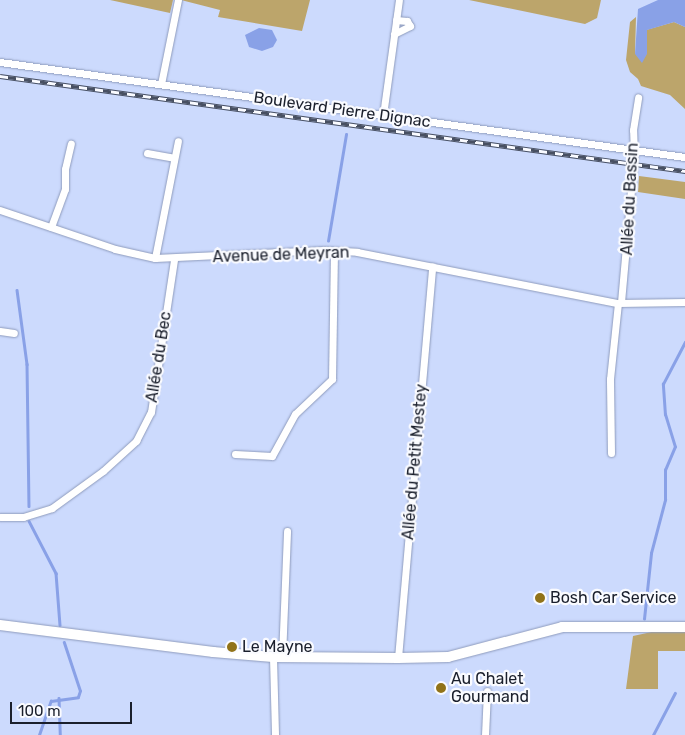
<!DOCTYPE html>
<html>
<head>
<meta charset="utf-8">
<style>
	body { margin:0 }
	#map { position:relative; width:685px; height:735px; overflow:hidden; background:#ccdafd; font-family:Rubik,sans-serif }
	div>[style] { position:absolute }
	.green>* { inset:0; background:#bca56b }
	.water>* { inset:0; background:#89a1e7 }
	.stream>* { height:2.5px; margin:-1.25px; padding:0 1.25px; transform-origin:1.25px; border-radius:1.25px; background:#89a1e7 }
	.roads { filter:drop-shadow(0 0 1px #8e9bbc) drop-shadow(0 0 1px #8e9bbc) }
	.street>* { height:7px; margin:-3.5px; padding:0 3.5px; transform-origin:3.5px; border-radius:3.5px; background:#fff }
	.secondary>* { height:10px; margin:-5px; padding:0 5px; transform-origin:5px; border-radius:5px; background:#fff }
	.rail>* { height:4.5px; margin-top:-2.25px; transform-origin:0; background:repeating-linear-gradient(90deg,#fafbff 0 8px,#485062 0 16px); box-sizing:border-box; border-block:1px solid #485062 }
	.dots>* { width:14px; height:14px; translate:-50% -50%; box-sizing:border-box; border:2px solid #fafbff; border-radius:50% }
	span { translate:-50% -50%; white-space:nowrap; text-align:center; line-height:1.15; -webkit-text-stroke:4.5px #fafbff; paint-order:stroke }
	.street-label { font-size:16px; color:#1a1f2c }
	.poi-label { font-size:16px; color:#1a1f2c }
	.left { translate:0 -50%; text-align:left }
	.scale { position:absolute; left:10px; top:702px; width:122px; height:22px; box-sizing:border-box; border:2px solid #1a1f2c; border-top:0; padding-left:6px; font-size:15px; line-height:18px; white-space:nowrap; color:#1a1f2c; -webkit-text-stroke:4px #fafbff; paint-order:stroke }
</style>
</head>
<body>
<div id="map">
	<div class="green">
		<div style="clip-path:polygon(110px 0,173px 0,170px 13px)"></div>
		<div style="clip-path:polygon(181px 0,310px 0,302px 31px,218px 17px,220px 10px)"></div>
		<div style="clip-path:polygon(469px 0,601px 0,597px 18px,585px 24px)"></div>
		<div style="clip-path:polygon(636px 17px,635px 54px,647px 54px,646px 30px,674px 22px,685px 27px,685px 109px,670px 95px,641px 86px,638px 79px,630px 72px,626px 60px,630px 22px)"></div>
		<div style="clip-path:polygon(639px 176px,685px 182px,685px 199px,638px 192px)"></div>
		<div style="clip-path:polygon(656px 631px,685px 631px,685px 651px,658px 651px,658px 689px,626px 689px,633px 636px)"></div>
	</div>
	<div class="water">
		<div style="clip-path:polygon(658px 0,685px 0,685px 27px,674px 22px,647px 30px,647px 54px,642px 63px,635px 54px,638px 9px)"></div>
		<div style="clip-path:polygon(259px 28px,272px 30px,277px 40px,273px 47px,262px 51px,249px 47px,245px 35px)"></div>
	</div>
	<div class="stream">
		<div style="left:328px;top:241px;width:108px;rotate:-80.4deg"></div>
		<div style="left:17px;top:290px;width:75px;rotate:82.3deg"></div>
		<div style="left:27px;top:364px;width:142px;rotate:89.2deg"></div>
		<div style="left:29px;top:521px;width:59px;rotate:62.6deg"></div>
		<div style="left:56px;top:573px;width:52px;rotate:85.6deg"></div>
		<div style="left:644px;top:619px;width:66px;rotate:-83.9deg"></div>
		<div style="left:651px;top:553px;width:55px;rotate:-75.2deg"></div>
		<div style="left:665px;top:500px;width:30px;rotate:-90deg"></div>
		<div style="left:665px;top:470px;width:25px;rotate:-67deg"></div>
		<div style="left:675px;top:447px;width:34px;rotate:-107deg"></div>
		<div style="left:665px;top:415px;width:31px;rotate:-94deg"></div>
		<div style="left:663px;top:384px;width:47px;rotate:-62.4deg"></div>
		<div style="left:59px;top:698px;width:37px;rotate:88deg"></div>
		<div style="left:39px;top:735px;width:36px;rotate:-71deg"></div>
		<div style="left:51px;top:701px;width:27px;rotate:-8deg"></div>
		<div style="left:78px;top:697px;width:6px;rotate:-72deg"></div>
		<div style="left:80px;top:691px;width:51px;rotate:-108.4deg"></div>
		<div style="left:653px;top:735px;width:47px;rotate:-62.4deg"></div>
	</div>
	<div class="roads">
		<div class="street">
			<div style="left:394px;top:34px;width:18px;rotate:-27deg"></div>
			<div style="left:410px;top:26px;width:6px;rotate:-121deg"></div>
			<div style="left:407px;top:21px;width:11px;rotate:-175deg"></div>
			<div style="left:0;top:62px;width:692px;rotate:7.9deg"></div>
			<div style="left:161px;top:84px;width:86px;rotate:-78.6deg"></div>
			<div style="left:383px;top:115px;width:116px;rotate:-82.1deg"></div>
			<div style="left:147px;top:153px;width:27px;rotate:10deg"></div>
			<div style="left:0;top:210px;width:121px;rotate:18.7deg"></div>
			<div style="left:115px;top:249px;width:41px;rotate:12.7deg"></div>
			<div style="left:155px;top:258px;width:169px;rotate:-2.7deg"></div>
			<div style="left:324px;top:250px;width:33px;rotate:3deg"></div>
			<div style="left:357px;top:252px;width:266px;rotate:11.1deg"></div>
			<div style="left:618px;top:303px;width:67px;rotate:-0.9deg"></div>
			<div style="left:51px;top:227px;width:40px;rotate:-69.8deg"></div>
			<div style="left:65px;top:189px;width:20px;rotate:-90deg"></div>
			<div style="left:65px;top:169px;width:26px;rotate:-77deg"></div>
			<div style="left:155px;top:258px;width:119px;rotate:-78.9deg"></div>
			<div style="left:621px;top:302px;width:148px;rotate:-84.9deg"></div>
			<div style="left:634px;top:155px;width:25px;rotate:-92deg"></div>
			<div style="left:633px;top:130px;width:33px;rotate:-81deg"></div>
			<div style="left:0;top:331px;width:14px;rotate:8deg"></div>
			<div style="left:611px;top:453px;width:74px;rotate:-90.8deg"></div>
			<div style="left:610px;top:379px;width:76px;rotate:-84deg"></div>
			<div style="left:235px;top:454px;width:37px;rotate:3deg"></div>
			<div style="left:272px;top:456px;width:48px;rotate:-61.3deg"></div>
			<div style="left:295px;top:414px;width:51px;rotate:-43.4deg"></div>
			<div style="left:332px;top:379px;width:128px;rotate:-89.1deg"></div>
			<div style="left:0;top:517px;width:23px"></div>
			<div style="left:23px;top:517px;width:30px;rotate:-17deg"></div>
			<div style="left:52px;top:508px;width:63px;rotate:-36deg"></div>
			<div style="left:103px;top:471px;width:45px;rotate:-42.3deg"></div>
			<div style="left:136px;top:441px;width:33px;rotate:-63deg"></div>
			<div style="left:151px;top:412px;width:154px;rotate:-81.4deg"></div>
			<div style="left:273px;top:657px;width:78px;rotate:88.5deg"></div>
			<div style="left:282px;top:657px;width:126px;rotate:-87.7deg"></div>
			<div style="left:398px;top:658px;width:393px;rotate:-85deg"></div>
			<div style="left:485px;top:735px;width:44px;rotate:-87.4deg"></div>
		</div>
		<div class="secondary">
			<div style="left:0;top:625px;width:215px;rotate:7.2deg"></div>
			<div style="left:213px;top:652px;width:60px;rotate:4.8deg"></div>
			<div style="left:273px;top:657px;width:125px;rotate:0.5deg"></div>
			<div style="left:398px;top:658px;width:50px;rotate:-1.1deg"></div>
			<div style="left:448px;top:657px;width:118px;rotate:-14.7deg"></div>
			<div style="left:562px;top:627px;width:123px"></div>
		</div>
	</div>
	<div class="rail">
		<div style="left:0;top:76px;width:692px;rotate:7.9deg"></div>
	</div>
	<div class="dots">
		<div style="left:540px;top:598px;background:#917319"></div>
		<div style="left:232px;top:647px;background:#917319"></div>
		<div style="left:441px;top:688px;background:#917319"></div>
	</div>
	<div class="street-label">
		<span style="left:342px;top:110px;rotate:8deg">Boulevard Pierre Dignac</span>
		<span style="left:630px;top:199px;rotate:-87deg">Allée du Bassin</span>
		<span style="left:281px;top:255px;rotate:-2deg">Avenue de Meyran</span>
		<span style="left:159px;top:357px;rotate:-81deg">Allée du Bec</span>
		<span style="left:415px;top:462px;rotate:-85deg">Allée du Petit Mestey</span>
	</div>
	<div class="poi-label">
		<span class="left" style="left:550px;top:598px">Bosh Car Service</span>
		<span class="left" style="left:242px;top:647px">Le Mayne</span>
		<span class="left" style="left:451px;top:688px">Au Chalet<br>Gourmand</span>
	</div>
	<div class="scale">100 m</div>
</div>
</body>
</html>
